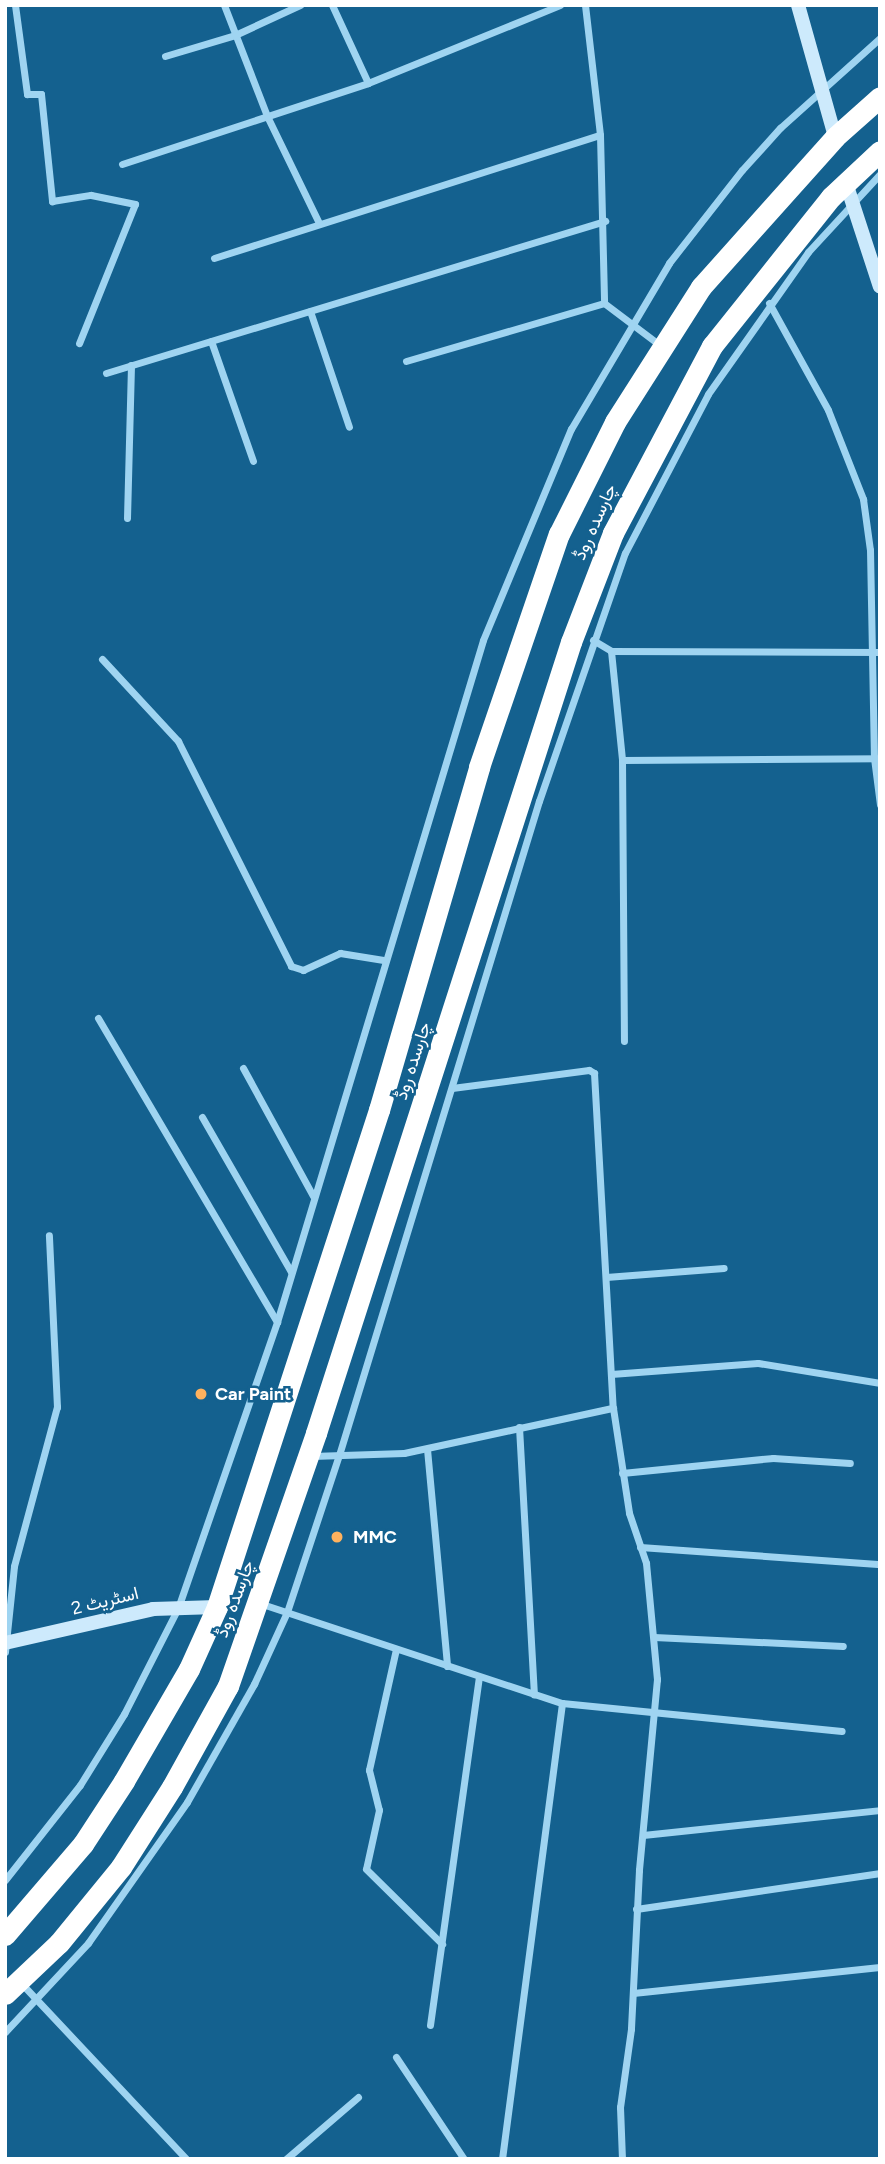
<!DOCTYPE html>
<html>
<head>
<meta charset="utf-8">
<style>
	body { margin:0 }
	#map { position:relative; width:885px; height:2164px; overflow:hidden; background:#14618f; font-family:Figtree,Vazirmatn,sans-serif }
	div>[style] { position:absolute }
	.street>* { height:7px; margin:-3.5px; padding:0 3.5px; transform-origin:3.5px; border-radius:3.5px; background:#9fd4f1 }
	.secondary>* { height:14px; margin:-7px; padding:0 7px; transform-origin:7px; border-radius:7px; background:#cdeafc }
	.highway>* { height:21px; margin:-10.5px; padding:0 10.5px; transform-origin:10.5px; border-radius:10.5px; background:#fff }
	.dots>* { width:19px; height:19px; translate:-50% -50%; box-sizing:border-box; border:4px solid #14618f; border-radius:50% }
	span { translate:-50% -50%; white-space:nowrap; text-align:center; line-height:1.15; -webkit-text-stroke:5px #14618f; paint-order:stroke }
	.street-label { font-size:18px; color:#fff }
	.poi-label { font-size:18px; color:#fff; font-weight:700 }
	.left { translate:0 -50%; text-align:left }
	.frame { position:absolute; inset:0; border:7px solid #fff; pointer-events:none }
</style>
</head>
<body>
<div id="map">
	<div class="street">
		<div style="left:15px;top:5px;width:90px;rotate:82.3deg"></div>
		<div style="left:27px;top:94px;width:14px"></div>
		<div style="left:41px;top:94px;width:108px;rotate:84.1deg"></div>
		<div style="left:52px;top:201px;width:39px;rotate:-9deg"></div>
		<div style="left:91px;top:195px;width:45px;rotate:11.6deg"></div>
		<div style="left:135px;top:204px;width:150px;rotate:111.9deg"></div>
		<div style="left:224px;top:5px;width:119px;rotate:68.8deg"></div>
		<div style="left:267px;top:116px;width:119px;rotate:64.1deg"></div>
		<div style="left:332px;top:5px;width:86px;rotate:65.2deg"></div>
		<div style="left:585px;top:5px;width:131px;rotate:83.4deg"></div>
		<div style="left:600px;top:135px;width:168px;rotate:88.6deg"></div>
		<div style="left:604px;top:303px;width:71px;rotate:37deg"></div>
		<div style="left:165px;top:56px;width:73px;rotate:-16.7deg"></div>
		<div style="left:235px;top:35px;width:72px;rotate:-24.8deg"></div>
		<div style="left:122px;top:164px;width:259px;rotate:-18.2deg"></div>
		<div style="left:368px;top:83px;width:207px;rotate:-22.1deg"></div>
		<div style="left:214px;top:258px;width:405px;rotate:-17.7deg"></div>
		<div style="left:769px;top:303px;width:122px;rotate:61.1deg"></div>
		<div style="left:828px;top:410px;width:96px;rotate:68.5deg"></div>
		<div style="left:863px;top:499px;width:51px;rotate:82.2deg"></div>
		<div style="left:870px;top:550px;width:208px;rotate:88.9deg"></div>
		<div style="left:874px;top:758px;width:47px;rotate:82.7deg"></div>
		<div style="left:310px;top:311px;width:122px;rotate:71.4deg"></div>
		<div style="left:211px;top:341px;width:127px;rotate:70.7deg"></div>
		<div style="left:406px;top:361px;width:206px;rotate:-16.3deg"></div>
		<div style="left:106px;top:373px;width:522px;rotate:-16.94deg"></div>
		<div style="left:127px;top:518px;width:153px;rotate:-88.5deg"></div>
		<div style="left:593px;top:640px;width:21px;rotate:31deg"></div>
		<div style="left:611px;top:651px;width:269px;rotate:0.2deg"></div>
		<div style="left:611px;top:651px;width:110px;rotate:84.2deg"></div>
		<div style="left:622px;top:760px;width:281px;rotate:89.6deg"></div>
		<div style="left:102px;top:659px;width:112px;rotate:47.2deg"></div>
		<div style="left:178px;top:741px;width:252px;rotate:63.3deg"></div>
		<div style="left:291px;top:966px;width:13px;rotate:18deg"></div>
		<div style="left:303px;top:970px;width:41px;rotate:-24.7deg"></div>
		<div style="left:340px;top:953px;width:44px;rotate:9.2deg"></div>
		<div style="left:622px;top:760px;width:258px;rotate:-0.4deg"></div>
		<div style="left:98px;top:1018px;width:353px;rotate:59.5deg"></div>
		<div style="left:243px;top:1068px;width:146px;rotate:61.3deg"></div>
		<div style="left:452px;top:1088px;width:138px;rotate:-7.5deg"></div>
		<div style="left:589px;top:1070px;width:6px;rotate:31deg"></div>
		<div style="left:594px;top:1073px;width:336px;rotate:86.8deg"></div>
		<div style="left:613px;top:1408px;width:106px;rotate:81.3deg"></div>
		<div style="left:629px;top:1513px;width:53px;rotate:71.2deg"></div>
		<div style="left:646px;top:1563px;width:117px;rotate:84.6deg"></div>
		<div style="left:657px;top:1679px;width:192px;rotate:95.4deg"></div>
		<div style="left:639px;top:1870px;width:159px;rotate:92.9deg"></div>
		<div style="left:631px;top:2029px;width:79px;rotate:98deg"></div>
		<div style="left:620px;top:2107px;width:52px;rotate:87.8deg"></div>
		<div style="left:202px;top:1117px;width:179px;rotate:60.1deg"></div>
		<div style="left:606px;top:1277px;width:118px;rotate:-4.4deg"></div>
		<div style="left:611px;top:1374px;width:147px;rotate:-4.3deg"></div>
		<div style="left:758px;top:1363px;width:124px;rotate:9.3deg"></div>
		<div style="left:519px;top:1427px;width:268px;rotate:86.8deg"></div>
		<div style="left:427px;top:1449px;width:218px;rotate:84.7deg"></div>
		<div style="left:312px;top:1456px;width:92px;rotate:-1.9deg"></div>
		<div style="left:404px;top:1453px;width:214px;rotate:-12.2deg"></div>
		<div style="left:622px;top:1473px;width:152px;rotate:-5.7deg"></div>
		<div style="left:773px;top:1458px;width:77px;rotate:3.7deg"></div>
		<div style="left:640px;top:1547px;width:238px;rotate:4.1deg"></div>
		<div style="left:259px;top:1603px;width:319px;rotate:18.3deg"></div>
		<div style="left:562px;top:1703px;width:281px;rotate:5.7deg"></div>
		<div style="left:654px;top:1637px;width:189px;rotate:2.7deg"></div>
		<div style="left:396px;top:1649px;width:124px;rotate:102.6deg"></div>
		<div style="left:369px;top:1770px;width:41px;rotate:76deg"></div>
		<div style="left:379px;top:1810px;width:60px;rotate:102.4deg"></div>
		<div style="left:366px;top:1869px;width:107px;rotate:44.6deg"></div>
		<div style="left:5px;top:1652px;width:86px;rotate:-84deg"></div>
		<div style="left:14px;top:1566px;width:165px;rotate:-74.9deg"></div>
		<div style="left:57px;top:1407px;width:172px;rotate:-92.7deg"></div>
		<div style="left:643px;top:1835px;width:238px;rotate:-6deg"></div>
		<div style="left:5px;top:1880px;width:121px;rotate:-51.7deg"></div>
		<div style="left:80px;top:1785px;width:84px;rotate:-58.2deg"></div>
		<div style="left:124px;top:1714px;width:119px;rotate:-63deg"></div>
		<div style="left:178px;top:1608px;width:303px;rotate:-70.9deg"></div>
		<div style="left:277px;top:1322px;width:712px;rotate:-73.19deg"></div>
		<div style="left:483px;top:640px;width:229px;rotate:-67.4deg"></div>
		<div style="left:571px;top:429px;width:193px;rotate:-59.4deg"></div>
		<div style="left:669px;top:263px;width:118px;rotate:-51.9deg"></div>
		<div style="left:742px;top:170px;width:57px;rotate:-47.9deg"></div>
		<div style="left:780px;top:128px;width:135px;rotate:-42deg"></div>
		<div style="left:636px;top:1909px;width:247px;rotate:-8.4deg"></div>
		<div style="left:21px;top:1983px;width:241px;rotate:46.8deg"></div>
		<div style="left:633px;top:1993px;width:248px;rotate:-6deg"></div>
		<div style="left:430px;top:2025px;width:351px;rotate:-82deg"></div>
		<div style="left:5px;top:2032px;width:122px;rotate:-47deg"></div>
		<div style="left:88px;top:1943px;width:172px;rotate:-54.9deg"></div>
		<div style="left:187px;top:1802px;width:136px;rotate:-60.4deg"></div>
		<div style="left:254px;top:1684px;width:79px;rotate:-65.4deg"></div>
		<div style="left:287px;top:1612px;width:165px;rotate:-71.7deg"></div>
		<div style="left:339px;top:1455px;width:684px;rotate:-73deg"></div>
		<div style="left:539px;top:801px;width:262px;rotate:-70.9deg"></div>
		<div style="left:625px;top:553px;width:179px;rotate:-62.4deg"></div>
		<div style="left:708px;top:394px;width:174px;rotate:-54.8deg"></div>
		<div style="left:808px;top:252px;width:106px;rotate:-47.3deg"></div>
		<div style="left:396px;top:2057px;width:123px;rotate:56.3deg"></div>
		<div style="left:286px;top:2159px;width:95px;rotate:-40.7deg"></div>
		<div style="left:502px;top:2159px;width:460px;rotate:-82.5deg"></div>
	</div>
	<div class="secondary">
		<div style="left:798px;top:5px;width:137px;rotate:74.3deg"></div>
		<div style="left:846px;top:183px;width:109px;rotate:71.9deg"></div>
		<div style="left:5px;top:1643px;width:152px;rotate:-12.9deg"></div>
		<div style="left:153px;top:1609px;width:64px;rotate:-1.8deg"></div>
	</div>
	<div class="highway">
		<div style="left:5px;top:1935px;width:120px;rotate:-49.4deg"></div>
		<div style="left:83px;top:1844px;width:75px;rotate:-56.9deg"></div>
		<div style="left:124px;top:1781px;width:129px;rotate:-59.9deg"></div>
		<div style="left:189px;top:1669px;width:68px;rotate:-65.7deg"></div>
		<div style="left:217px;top:1607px;width:523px;rotate:-71.95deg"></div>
		<div style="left:379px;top:1110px;width:357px;rotate:-73.7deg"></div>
		<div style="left:479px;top:767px;width:246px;rotate:-71.1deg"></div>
		<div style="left:559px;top:534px;width:125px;rotate:-63.4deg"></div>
		<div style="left:615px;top:422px;width:160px;rotate:-57.5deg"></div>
		<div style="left:701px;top:287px;width:201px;rotate:-48.2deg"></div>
		<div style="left:835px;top:137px;width:60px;rotate:-41.6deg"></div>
		<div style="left:5px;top:1994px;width:74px;rotate:-43.4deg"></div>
		<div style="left:59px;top:1943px;width:98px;rotate:-50.8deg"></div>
		<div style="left:121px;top:1867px;width:95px;rotate:-57.5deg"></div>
		<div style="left:172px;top:1787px;width:115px;rotate:-61deg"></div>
		<div style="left:228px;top:1686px;width:268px;rotate:-70.8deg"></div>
		<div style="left:316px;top:1433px;width:831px;rotate:-72.13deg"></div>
		<div style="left:571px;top:642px;width:117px;rotate:-68.9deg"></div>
		<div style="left:613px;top:533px;width:212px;rotate:-62.1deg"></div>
		<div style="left:712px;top:346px;width:191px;rotate:-51.4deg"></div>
		<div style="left:831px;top:197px;width:67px;rotate:-43.2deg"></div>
	</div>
	<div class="dots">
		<div style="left:201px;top:1394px;background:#ffb25e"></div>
		<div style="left:337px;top:1537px;background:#ffb25e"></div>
	</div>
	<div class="street-label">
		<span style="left:595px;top:522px;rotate:-66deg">چارسدہ روڈ</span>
		<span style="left:413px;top:1061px;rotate:-72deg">چارسدہ روڈ</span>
		<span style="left:235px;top:1599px;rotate:-70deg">چارسدہ روڈ</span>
		<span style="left:105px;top:1601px;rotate:-14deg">اسٹریٹ 2</span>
	</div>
	<div class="poi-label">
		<span class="left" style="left:215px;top:1394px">Car Paint</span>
		<span class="left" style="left:353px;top:1537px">MMC</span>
	</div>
	<div class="frame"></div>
</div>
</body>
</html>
